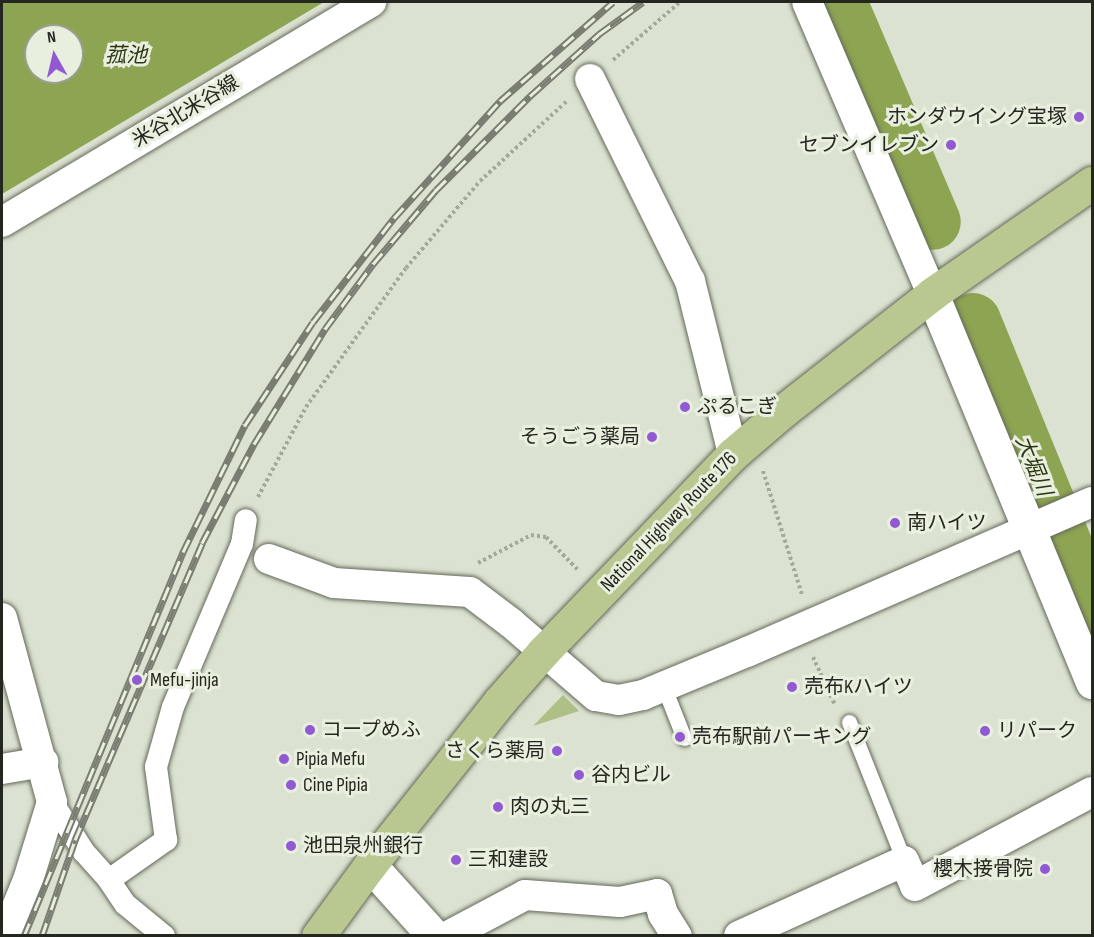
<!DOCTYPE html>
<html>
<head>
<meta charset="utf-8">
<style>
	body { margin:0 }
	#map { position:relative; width:1094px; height:937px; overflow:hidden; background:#dce2d1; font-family:"Sofia Sans Condensed","Noto Sans JP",sans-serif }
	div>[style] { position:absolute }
	.green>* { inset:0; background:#aec085 }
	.water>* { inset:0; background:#8da452 }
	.river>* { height:56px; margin:-28px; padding:0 28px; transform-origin:28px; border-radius:28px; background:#8da452 }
	.path>* { height:4px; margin-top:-2px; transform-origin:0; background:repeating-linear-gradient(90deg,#a3a89b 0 3px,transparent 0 6px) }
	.roads { filter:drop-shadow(0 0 2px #64695a) drop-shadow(0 0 2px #64695a) }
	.service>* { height:15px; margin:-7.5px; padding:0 7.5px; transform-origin:7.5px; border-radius:7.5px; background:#fff }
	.pedestrian>* { height:22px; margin:-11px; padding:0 11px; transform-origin:11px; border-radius:11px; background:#fff }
	.minor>* { height:30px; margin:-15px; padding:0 15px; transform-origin:15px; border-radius:15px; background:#fff }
	.tertiary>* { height:33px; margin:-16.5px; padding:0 16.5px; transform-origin:16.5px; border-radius:16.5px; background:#fff }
	.trunk>* { height:33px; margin:-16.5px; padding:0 16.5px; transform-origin:16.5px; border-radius:16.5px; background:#b8c890 }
	.rail>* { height:7px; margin-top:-3.5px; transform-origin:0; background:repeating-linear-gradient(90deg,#e9efde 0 14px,#797d72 0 28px); box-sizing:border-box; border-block:2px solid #797d72 }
	.dots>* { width:16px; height:16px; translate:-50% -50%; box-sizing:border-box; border:3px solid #e9efde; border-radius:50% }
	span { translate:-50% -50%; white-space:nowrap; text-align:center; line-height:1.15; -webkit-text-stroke:6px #e9efde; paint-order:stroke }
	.street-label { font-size:20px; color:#242620 }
	.poi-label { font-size:20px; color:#242620 }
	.right { translate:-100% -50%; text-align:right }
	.left { translate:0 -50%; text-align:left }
	.water-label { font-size:21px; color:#2d3613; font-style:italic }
	.frame { position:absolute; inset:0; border:3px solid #242620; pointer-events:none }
	.north { position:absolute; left:24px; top:24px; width:60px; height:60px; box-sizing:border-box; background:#e9efde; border:2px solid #9a9f92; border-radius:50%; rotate:352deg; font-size:16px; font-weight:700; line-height:24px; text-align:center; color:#242620 }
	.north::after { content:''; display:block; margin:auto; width:21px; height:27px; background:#915ad2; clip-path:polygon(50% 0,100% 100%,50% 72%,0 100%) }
</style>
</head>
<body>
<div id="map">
	<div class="green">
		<div style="clip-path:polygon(563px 695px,579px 711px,533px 726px)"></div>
	</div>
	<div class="water">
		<div style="clip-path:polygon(evenodd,2px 2px,324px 2px,2px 194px,2px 2px,36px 36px,72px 36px,72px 72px,36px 72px,36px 36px)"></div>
	</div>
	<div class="river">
		<div style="left:839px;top:2px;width:239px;rotate:66.9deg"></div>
		<div style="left:973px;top:321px;width:314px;rotate:67.8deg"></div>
	</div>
	<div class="path">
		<div style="left:613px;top:60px;width:89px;rotate:-40.9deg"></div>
		<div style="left:763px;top:471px;width:130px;rotate:72.5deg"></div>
		<div style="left:258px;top:497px;width:102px;rotate:-61.9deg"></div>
		<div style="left:306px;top:407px;width:171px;rotate:-54.3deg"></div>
		<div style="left:406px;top:268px;width:114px;rotate:-49.6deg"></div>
		<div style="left:480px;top:181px;width:118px;rotate:-42.6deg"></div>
		<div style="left:478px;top:563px;width:60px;rotate:-27.8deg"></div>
		<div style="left:531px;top:535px;width:15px;rotate:8deg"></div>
		<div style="left:546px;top:537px;width:45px;rotate:45.9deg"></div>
		<div style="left:813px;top:657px;width:53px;rotate:65.4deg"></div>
	</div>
	<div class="roads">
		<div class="service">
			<div style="left:663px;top:685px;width:57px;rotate:68.4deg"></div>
			<div style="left:849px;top:722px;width:149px;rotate:68.4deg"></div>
		</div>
		<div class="pedestrian">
			<div style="left:52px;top:802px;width:59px;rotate:57.4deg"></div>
			<div style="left:84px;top:852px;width:38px;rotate:48deg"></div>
			<div style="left:164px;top:936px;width:50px;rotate:-140.6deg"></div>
			<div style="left:125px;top:904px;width:29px;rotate:-124deg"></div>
			<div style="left:109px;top:880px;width:70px;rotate:-35.1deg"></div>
			<div style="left:166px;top:840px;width:74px;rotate:-97.8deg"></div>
			<div style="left:156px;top:767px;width:62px;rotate:-74.2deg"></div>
			<div style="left:173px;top:707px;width:177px;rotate:-67.1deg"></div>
			<div style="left:242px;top:544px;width:24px;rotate:-81deg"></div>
		</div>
		<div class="minor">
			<div style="left:807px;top:2px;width:318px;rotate:66.8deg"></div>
			<div style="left:590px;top:79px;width:225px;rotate:63.7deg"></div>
			<div style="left:690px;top:281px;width:178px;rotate:76deg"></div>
			<div style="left:2px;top:222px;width:430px;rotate:-30.8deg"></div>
			<div style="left:269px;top:559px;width:69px;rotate:20.3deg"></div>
			<div style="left:334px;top:583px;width:136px;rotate:3.8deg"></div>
			<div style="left:470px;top:592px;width:51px;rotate:37.1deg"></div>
			<div style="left:511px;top:623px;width:112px;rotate:40.7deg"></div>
			<div style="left:596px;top:696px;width:23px;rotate:10deg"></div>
			<div style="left:619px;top:700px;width:25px;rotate:-12deg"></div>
			<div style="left:643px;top:695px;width:113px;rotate:-22.5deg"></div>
			<div style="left:747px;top:652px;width:376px;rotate:-23.5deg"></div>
			<div style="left:2px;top:618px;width:191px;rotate:74.8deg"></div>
			<div style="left:52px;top:802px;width:82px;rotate:107.1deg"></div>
			<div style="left:28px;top:880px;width:61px;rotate:112.3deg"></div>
			<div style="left:2px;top:769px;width:42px;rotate:-9.7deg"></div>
			<div style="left:448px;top:936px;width:87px;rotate:-28deg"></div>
			<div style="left:525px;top:895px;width:95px;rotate:4.2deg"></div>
			<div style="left:620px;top:902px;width:38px;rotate:-12deg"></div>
			<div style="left:657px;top:894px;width:21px;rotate:73deg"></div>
			<div style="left:663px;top:914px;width:26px;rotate:58deg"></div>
			<div style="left:739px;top:936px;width:181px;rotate:-24.4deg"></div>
			<div style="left:904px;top:861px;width:27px;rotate:66deg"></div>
			<div style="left:915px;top:886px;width:200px;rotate:-28deg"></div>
		</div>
		<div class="tertiary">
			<div style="left:932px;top:294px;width:420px;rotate:67.6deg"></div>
			<div style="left:370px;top:865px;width:96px;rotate:48deg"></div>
		</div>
		<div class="trunk">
			<div style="left:318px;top:936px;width:88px;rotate:-53.8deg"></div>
			<div style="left:370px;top:865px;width:208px;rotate:-51.6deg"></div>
			<div style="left:499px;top:702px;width:67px;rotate:-48.7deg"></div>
			<div style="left:543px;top:652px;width:274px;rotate:-46.2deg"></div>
			<div style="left:733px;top:454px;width:66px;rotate:-40.7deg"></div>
			<div style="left:783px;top:411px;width:189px;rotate:-38.1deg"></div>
			<div style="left:932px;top:294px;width:195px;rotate:-34.8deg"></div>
		</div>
	</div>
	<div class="rail">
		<div style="left:24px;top:936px;width:416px;rotate:-67.5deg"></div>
		<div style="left:183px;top:552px;width:141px;rotate:-64deg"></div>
		<div style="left:245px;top:425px;width:123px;rotate:-56.6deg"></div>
		<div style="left:313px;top:322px;width:132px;rotate:-52.1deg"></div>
		<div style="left:394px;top:218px;width:158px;rotate:-47.8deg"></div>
		<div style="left:500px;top:101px;width:150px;rotate:-41.2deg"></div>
		<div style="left:42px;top:936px;width:102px;rotate:-71deg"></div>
		<div style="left:75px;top:840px;width:323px;rotate:-66.8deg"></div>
		<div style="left:202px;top:543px;width:112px;rotate:-62.3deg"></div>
		<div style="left:254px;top:444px;width:135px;rotate:-58.3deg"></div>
		<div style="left:325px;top:329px;width:81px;rotate:-53.6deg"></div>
		<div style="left:373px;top:264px;width:97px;rotate:-49.6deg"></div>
		<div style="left:436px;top:190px;width:133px;rotate:-45deg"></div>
		<div style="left:530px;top:96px;width:93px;rotate:-41.9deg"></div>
		<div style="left:599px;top:34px;width:54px;rotate:-36deg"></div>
	</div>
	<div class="dots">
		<div style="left:1079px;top:117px;background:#915ad2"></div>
		<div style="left:951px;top:145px;background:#915ad2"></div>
		<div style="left:685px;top:407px;background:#915ad2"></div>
		<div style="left:652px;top:437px;background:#915ad2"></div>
		<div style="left:895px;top:523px;background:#915ad2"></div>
		<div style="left:137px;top:680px;background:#915ad2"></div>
		<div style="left:792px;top:687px;background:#915ad2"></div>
		<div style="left:310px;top:730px;background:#915ad2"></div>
		<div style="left:985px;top:731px;background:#915ad2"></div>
		<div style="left:680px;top:737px;background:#915ad2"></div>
		<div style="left:557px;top:751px;background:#915ad2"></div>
		<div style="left:284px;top:759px;background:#915ad2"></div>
		<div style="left:579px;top:775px;background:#915ad2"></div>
		<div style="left:291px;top:785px;background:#915ad2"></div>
		<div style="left:498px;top:807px;background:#915ad2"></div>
		<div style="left:291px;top:846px;background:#915ad2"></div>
		<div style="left:456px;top:860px;background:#915ad2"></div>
		<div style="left:1045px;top:869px;background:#915ad2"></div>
	</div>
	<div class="street-label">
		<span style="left:186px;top:112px;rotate:-31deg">米谷北米谷線</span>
		<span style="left:669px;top:522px;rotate:-46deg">National Highway Route 176</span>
	</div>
	<div class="poi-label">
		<span class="right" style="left:1067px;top:117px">ホンダウイング宝塚</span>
		<span class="right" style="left:939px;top:145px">セブンイレブン</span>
		<span class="left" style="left:697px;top:407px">ぷるこぎ</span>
		<span class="right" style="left:640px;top:437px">そうごう薬局</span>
		<span class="left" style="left:907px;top:523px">南ハイツ</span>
		<span class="left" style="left:150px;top:680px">Mefu-jinja</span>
		<span class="left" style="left:804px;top:687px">売布Kハイツ</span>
		<span class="left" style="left:322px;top:730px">コープめふ</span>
		<span class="left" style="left:997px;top:731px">リパーク</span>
		<span class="left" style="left:692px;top:737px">売布駅前パーキング</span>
		<span class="right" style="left:545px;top:751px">さくら薬局</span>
		<span class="left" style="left:296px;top:759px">Pipia Mefu</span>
		<span class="left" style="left:591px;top:775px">谷内ビル</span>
		<span class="left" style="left:303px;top:785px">Cine Pipia</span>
		<span class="left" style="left:510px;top:807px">肉の丸三</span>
		<span class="left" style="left:303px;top:846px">池田泉州銀行</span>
		<span class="left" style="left:468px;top:860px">三和建設</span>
		<span class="right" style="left:1033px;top:869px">櫻木接骨院</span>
	</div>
	<div class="water-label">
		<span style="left:126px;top:56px">菰池</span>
		<span style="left:1033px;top:466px;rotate:68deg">大堀川</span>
	</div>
	<div class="frame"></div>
	<div class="north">N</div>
</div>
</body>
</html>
